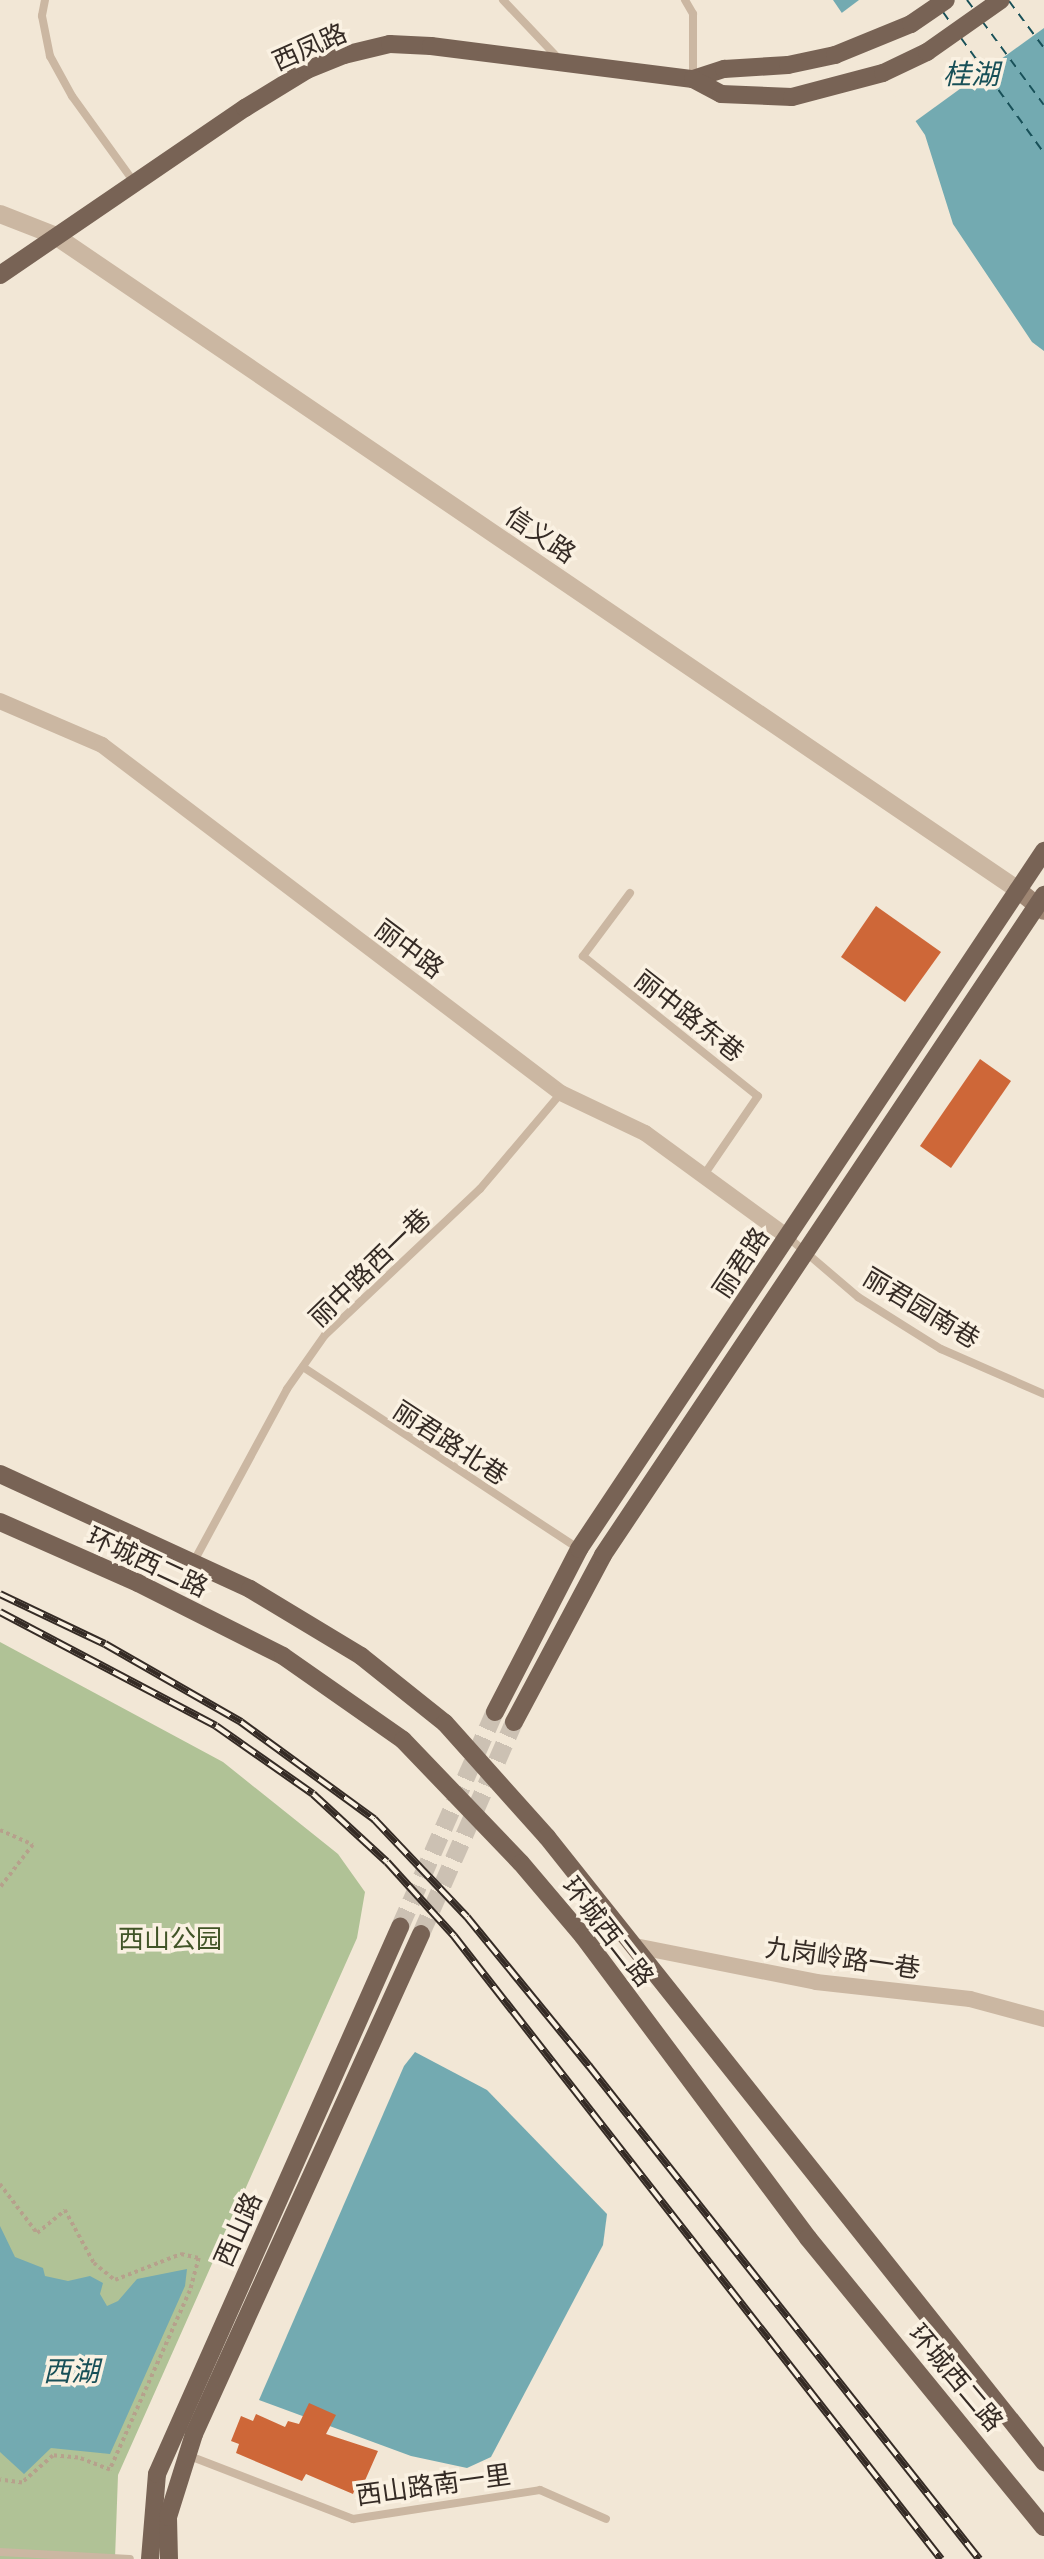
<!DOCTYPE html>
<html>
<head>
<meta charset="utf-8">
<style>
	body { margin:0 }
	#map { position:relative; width:1044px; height:2559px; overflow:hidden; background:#f2e7d6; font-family:"Exo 2","Noto Sans SC",sans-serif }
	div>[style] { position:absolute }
	.green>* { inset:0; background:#b0c296 }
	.water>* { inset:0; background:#73aab1 }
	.pier>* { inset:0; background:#f2e7d6 }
	.ferry>* { height:2px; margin-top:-1px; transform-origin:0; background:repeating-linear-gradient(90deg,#185058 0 9px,transparent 0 16px) }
	.building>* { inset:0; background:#ce6738 }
	.primary-tunnel>* { height:18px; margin-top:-9px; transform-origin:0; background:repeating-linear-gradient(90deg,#ccc1b3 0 18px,transparent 0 27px) }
	.path>* { height:3.5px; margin-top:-1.75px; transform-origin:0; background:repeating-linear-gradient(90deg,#b6a18c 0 3.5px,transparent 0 7px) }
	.service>* { height:8px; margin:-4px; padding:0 4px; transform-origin:4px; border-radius:4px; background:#cbb7a2 }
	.minor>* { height:16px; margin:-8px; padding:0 8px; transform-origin:8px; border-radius:8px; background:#cbb7a2 }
	.tertiary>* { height:18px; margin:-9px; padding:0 9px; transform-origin:9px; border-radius:9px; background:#cbb7a2 }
	.secondary>* { height:18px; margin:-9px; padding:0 9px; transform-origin:9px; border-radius:9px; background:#9e8673 }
	.primary>* { height:18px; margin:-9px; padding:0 9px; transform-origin:9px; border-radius:9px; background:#786355 }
	.rail>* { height:8px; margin-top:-4px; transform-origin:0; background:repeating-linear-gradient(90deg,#faf1e2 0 16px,#352b25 0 32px); box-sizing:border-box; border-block:2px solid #352b25 }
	span { translate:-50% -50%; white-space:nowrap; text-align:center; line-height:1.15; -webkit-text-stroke:7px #faf1e2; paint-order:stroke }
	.street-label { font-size:26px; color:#352b25 }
	.park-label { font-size:26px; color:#415427 }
	.water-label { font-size:28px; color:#185058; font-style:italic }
</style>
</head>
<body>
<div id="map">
	<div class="green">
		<div style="clip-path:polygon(0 1642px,223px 1762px,338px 1854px,365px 1892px,357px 1938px,118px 2475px,115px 2559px,0 2559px)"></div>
	</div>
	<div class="water">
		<div style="clip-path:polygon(833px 0,1044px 0,1044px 351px,1032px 342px,953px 224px,925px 135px)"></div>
		<div style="clip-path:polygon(415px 2052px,487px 2090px,607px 2214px,603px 2245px,491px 2457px,467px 2468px,411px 2456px,259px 2400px,404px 2066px)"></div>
		<div style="clip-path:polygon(0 2226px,15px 2257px,43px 2268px,45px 2276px,68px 2281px,90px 2276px,103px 2283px,100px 2294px,107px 2306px,118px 2301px,137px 2279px,187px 2269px,185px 2286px,110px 2454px,51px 2448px,24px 2474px,0 2452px)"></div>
	</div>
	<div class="pier">
		<div style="clip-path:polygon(859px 0,1044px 0,1044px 28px,913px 123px,839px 15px)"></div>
	</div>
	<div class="ferry">
		<div style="left:967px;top:0;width:10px;rotate:53deg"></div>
		<div style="left:1009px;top:1px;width:59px;rotate:53.3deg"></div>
		<div style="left:943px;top:12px;width:16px;rotate:55deg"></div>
		<div style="left:982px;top:21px;width:104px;rotate:53.6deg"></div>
		<div style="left:961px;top:38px;width:142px;rotate:54.2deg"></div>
	</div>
	<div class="building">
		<div style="clip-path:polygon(876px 906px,941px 952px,905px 1002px,841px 957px)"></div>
		<div style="clip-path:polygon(980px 1059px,1011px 1081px,951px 1168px,920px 1146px)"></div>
		<div style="clip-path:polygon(309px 2403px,336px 2415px,326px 2434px,378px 2451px,363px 2485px,357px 2483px,353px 2494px,306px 2474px,302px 2481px,236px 2453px,239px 2444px,231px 2441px,241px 2416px,253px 2421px,256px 2414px,285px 2427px,288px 2421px,299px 2424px)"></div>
	</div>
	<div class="primary-tunnel">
		<div style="left:400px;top:1927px;width:235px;rotate:-66.2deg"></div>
		<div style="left:421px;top:1934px;width:232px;rotate:-66.3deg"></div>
	</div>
	<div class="path">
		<div style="left:0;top:1830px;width:36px;rotate:24deg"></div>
		<div style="left:33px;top:1845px;width:54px;rotate:127.5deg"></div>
		<div style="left:0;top:2184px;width:61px;rotate:52.9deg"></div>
		<div style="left:37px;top:2233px;width:36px;rotate:-39deg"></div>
		<div style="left:65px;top:2210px;width:60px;rotate:61.3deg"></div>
		<div style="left:94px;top:2263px;width:27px;rotate:39deg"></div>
		<div style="left:115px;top:2280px;width:71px;rotate:-21.5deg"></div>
		<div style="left:181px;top:2254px;width:18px;rotate:13deg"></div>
		<div style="left:199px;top:2258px;width:34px;rotate:105deg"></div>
		<div style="left:190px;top:2291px;width:196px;rotate:114.1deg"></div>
		<div style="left:110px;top:2470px;width:34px;rotate:-159deg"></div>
		<div style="left:78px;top:2458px;width:25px;rotate:-175deg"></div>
		<div style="left:53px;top:2456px;width:41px;rotate:138.9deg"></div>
		<div style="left:22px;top:2483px;width:22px;rotate:-172deg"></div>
	</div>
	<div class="service">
		<div style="left:45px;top:0;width:16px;rotate:101deg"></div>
		<div style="left:42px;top:16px;width:41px;rotate:78.7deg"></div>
		<div style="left:50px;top:56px;width:46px;rotate:61.2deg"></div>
		<div style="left:72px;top:96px;width:106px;rotate:54.2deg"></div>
		<div style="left:503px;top:0;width:81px;rotate:46.5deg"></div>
		<div style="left:685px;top:0;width:16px;rotate:60deg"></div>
		<div style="left:693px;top:14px;width:65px;rotate:90deg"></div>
		<div style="left:630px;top:893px;width:79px;rotate:126.7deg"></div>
		<div style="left:583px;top:956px;width:224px;rotate:38.7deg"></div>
		<div style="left:758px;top:1096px;width:96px;rotate:124.4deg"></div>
		<div style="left:789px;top:1238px;width:91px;rotate:40.5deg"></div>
		<div style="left:858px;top:1297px;width:98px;rotate:32.1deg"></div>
		<div style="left:941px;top:1349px;width:112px;rotate:23.6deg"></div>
		<div style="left:303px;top:1367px;width:331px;rotate:33.4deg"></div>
		<div style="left:193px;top:1563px;width:198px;rotate:-61.6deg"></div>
		<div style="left:287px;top:1389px;width:66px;rotate:-54.9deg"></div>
		<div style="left:325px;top:1335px;width:213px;rotate:-43.3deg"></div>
		<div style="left:480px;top:1189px;width:126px;rotate:-49.8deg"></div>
		<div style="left:187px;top:2455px;width:178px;rotate:21.1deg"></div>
		<div style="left:353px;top:2519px;width:189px;rotate:-8.8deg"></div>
		<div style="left:540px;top:2490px;width:72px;rotate:23.7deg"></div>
		<div style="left:0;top:2552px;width:130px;rotate:3.1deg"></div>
	</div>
	<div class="minor">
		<div style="left:0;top:701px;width:111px;rotate:23.3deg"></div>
		<div style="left:102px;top:745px;width:576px;rotate:37.17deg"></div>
		<div style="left:561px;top:1093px;width:93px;rotate:25.5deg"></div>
		<div style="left:645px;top:1133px;width:178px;rotate:36.1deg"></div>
		<div style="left:635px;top:1946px;width:185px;rotate:11.2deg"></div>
		<div style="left:816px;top:1982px;width:155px;rotate:6.3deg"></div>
		<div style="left:970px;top:1999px;width:77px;rotate:15.1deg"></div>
	</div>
	<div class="tertiary">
		<div style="left:0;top:214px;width:58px;rotate:21.3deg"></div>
		<div style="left:54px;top:235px;width:1165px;rotate:34.19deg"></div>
	</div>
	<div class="secondary">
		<div style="left:1018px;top:890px;width:33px;rotate:39deg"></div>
	</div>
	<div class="primary">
		<div style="left:693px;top:79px;width:33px;rotate:-18deg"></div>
		<div style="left:724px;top:69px;width:64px;rotate:-3.6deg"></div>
		<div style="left:788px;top:65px;width:48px;rotate:-12deg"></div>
		<div style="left:835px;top:55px;width:82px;rotate:-22.2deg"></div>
		<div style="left:911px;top:24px;width:42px;rotate:-34.4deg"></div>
		<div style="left:0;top:275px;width:297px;rotate:-34.3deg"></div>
		<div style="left:245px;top:108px;width:73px;rotate:-31.5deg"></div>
		<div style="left:307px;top:70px;width:40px;rotate:-22deg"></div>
		<div style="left:344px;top:55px;width:47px;rotate:-13.4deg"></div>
		<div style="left:390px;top:44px;width:41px;rotate:2.8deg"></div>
		<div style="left:431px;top:46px;width:264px;rotate:7.2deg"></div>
		<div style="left:693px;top:79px;width:32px;rotate:28deg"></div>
		<div style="left:721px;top:94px;width:71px;rotate:2.4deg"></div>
		<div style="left:792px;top:97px;width:94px;rotate:-14.8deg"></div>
		<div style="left:883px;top:73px;width:49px;rotate:-25.5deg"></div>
		<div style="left:927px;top:52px;width:90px;rotate:-35.1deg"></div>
		<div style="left:0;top:1474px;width:275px;rotate:24.7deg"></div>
		<div style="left:250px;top:1589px;width:130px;rotate:31.1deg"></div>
		<div style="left:361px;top:1656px;width:107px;rotate:38.6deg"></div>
		<div style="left:445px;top:1723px;width:153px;rotate:48.2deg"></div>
		<div style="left:547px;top:1837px;width:799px;rotate:51.51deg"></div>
		<div style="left:0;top:1522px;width:151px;rotate:23.8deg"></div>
		<div style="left:138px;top:1583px;width:162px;rotate:26.7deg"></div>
		<div style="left:283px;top:1656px;width:146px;rotate:35deg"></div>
		<div style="left:403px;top:1740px;width:170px;rotate:46.2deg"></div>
		<div style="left:521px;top:1863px;width:96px;rotate:49.7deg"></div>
		<div style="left:583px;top:1936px;width:377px;rotate:53.3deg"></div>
		<div style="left:808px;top:2238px;width:373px;rotate:50.8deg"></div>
		<div style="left:495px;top:1712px;width:183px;rotate:-62.7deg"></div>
		<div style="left:579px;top:1549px;width:839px;rotate:-56.33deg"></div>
		<div style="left:514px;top:1722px;width:189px;rotate:-61.9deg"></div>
		<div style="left:603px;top:1555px;width:794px;rotate:-56.25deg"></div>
		<div style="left:150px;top:2559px;width:85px;rotate:-85.3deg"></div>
		<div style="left:157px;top:2474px;width:599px;rotate:-66.05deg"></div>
		<div style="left:169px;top:2559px;width:42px;rotate:-91.4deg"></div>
		<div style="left:168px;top:2517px;width:87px;rotate:-72.6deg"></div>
		<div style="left:194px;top:2434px;width:549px;rotate:-65.58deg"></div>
	</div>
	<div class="rail">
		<div style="left:0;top:1594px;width:116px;rotate:25.5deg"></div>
		<div style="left:105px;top:1644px;width:157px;rotate:29.8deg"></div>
		<div style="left:241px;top:1722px;width:165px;rotate:36.1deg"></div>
		<div style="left:374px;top:1819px;width:135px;rotate:46.5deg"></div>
		<div style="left:467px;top:1917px;width:193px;rotate:50.7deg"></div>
		<div style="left:589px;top:2066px;width:629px;rotate:51.65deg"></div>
		<div style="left:0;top:1612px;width:244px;rotate:27.8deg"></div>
		<div style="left:216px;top:1726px;width:118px;rotate:35deg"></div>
		<div style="left:313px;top:1794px;width:100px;rotate:42.6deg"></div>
		<div style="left:387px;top:1862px;width:100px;rotate:47.8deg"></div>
		<div style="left:454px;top:1936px;width:791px;rotate:51.99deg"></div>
	</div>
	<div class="street-label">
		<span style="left:309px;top:46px;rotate:-24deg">西凤路</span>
		<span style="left:541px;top:534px;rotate:34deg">信义路</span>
		<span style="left:410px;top:948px;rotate:37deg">丽中路</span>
		<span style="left:690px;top:1015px;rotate:38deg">丽中路东巷</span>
		<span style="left:740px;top:1262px;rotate:-56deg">丽君路</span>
		<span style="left:369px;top:1267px;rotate:-44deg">丽中路西一巷</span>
		<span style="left:922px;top:1307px;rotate:31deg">丽君园南巷</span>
		<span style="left:451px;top:1442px;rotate:33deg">丽君路北巷</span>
		<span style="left:148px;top:1561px;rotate:25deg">环城西二路</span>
		<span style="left:609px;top:1931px;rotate:52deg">环城西二路</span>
		<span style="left:843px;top:1957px;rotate:8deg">九岗岭路一巷</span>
		<span style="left:237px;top:2229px;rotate:-66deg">西山路</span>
		<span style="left:957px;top:2377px;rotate:50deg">环城西二路</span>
		<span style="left:433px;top:2484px;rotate:-8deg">西山路南一里</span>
	</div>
	<div class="park-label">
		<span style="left:170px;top:1938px">西山公园</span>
	</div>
	<div class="water-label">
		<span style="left:971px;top:73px">桂湖</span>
		<span style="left:71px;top:2370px">西湖</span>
	</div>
</div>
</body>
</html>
